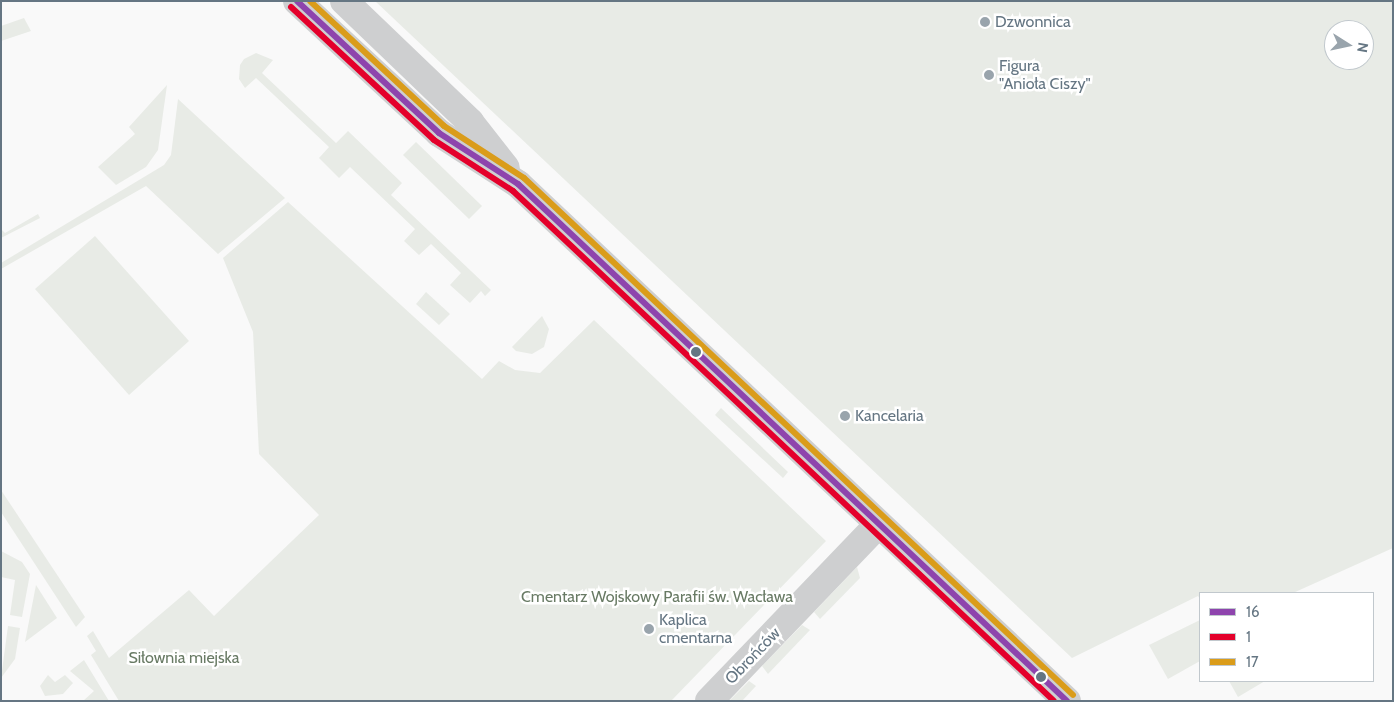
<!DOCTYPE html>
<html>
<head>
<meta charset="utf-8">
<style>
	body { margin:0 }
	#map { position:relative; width:1394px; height:702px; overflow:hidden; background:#f9f9f9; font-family:Cabin,sans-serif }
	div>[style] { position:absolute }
	.green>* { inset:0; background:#e8ebe6 }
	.minor>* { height:28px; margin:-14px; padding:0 14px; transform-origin:14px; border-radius:14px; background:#cecfd0 }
	.tertiary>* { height:28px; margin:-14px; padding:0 14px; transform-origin:14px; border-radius:14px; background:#cecfd0 }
	.bus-1>* { height:6px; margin:-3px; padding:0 3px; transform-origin:3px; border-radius:3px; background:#8e44ad }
	.bus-2>* { height:6px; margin:-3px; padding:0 3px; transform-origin:3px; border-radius:3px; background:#e4002b }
	.bus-3>* { height:6px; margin:-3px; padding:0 3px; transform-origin:3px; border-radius:3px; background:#da9c1a }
	.dots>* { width:14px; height:14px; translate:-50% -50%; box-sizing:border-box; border:2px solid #fff; border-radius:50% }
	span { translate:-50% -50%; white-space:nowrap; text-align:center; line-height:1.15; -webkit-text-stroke:5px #fff; paint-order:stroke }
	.poi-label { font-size:16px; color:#657683 }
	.left { translate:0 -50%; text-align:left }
	.park-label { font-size:16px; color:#687a64 }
	.street-label { font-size:16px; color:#657683 }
	.frame { position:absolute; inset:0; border:2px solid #657683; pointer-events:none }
	.legend { position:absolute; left:1199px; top:592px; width:175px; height:90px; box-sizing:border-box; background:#fff; border:1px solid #c1c8cd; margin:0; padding:6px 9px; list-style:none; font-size:15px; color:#657683 }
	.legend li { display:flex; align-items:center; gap:10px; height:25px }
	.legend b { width:25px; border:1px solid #c1c8cd }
	.north { position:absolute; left:1324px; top:20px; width:50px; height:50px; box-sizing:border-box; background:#fff; border:1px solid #c1c8cd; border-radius:50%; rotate:100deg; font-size:14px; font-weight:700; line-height:20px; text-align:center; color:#657683 }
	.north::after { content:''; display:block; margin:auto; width:18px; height:22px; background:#99a4ac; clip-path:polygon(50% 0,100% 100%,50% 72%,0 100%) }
</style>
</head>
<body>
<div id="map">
	<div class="green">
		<div style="clip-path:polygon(evenodd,375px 1px,1393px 1px,1393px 548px,1293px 593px,1200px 593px,1200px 599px,1198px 596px,1072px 658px,375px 1px,1334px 30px,1364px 30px,1364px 60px,1334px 60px,1334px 30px)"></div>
		<div style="clip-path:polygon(24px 18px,31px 31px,1px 41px,1px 26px)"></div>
		<div style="clip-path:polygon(256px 53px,273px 60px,262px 73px,336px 143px,348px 131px,402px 183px,391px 195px,491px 290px,485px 296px,481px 291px,470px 303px,450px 285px,461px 273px,431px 244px,419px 255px,404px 241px,415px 229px,350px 167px,339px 178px,319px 158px,329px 147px,256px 78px,245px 88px,239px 79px,240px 65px,244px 59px)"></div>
		<div style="clip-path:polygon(167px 85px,158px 150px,146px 167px,116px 185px,98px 167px,135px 134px,129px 127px)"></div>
		<div style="clip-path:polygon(178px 99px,285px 198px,218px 254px,146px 186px,1px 269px,1px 263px,164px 165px,171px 155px)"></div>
		<div style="clip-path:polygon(416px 142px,482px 206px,469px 219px,403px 155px)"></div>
		<div style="clip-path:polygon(288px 202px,482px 379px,499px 361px,515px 370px,540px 373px,594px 320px,826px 541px,671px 701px,119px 701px,91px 655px,96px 651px,87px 636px,93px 631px,109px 658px,189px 590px,214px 616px,319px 515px,259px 454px,253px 332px,223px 258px)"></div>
		<div style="clip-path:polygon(38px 214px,40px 218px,1px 238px,1px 229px,5px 233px)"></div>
		<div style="clip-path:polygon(95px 236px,189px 341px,129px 395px,35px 289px)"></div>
		<div style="clip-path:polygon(426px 292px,450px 314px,439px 325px,416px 304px)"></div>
		<div style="clip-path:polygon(542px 316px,549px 329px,544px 347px,532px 354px,516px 351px,512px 347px)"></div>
		<div style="clip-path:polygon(721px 408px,788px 472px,783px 478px,715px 415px)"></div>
		<div style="clip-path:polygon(1px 490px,85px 617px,76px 627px,1px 512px)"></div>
		<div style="clip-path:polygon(1px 551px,22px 562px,30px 574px,22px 617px,10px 615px,15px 580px,1px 577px)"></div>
		<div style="clip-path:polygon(857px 567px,860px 578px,820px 619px,814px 612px)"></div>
		<div style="clip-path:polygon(36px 585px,57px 618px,25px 642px)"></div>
		<div style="clip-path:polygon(1200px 620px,1200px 661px,1168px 679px,1149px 645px)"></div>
		<div style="clip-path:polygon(802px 625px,810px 630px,768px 674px,762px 666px)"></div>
		<div style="clip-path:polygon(8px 626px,20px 628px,15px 659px,1px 678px)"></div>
		<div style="clip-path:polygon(84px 660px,109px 701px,83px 701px,94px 691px,70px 671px)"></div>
		<div style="clip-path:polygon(48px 675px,55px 682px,65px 675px,73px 683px,63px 694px,45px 696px,40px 686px)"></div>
		<div style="clip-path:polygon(749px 681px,756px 686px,742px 701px,729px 701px)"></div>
		<div style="clip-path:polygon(1229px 681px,1265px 681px,1238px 697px)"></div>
	</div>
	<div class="minor">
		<div style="left:709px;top:701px;width:245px;rotate:-46.2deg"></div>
	</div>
	<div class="tertiary">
		<div style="left:297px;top:1px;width:194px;rotate:42.9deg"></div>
		<div style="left:439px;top:133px;width:94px;rotate:32.8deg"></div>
		<div style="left:518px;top:184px;width:754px;rotate:43.28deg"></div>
		<div style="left:344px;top:1px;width:175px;rotate:43.8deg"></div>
		<div style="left:470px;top:122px;width:58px;rotate:52deg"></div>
	</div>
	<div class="bus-1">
		<div style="left:297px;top:1px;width:194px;rotate:42.9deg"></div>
		<div style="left:439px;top:133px;width:94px;rotate:32.8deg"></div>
		<div style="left:518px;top:184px;width:754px;rotate:43.28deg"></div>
	</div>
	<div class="bus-2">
		<div style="left:291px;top:7px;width:195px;rotate:42.9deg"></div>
		<div style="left:434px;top:140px;width:94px;rotate:32.8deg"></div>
		<div style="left:513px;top:191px;width:743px;rotate:43.31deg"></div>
	</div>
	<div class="bus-3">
		<div style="left:310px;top:1px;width:183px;rotate:43deg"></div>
		<div style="left:444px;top:126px;width:95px;rotate:33deg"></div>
		<div style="left:524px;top:178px;width:754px;rotate:43.28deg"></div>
	</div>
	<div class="dots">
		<div style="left:985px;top:22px;background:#99a4ac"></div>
		<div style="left:989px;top:75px;background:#99a4ac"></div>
		<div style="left:696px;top:352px;background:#657683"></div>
		<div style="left:845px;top:416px;background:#99a4ac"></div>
		<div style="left:649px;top:629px;background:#99a4ac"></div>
		<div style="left:1041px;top:677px;background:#657683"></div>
	</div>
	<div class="poi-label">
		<span class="left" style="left:995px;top:22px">Dzwonnica</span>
		<span class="left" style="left:999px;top:75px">Figura<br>"Anioła Ciszy"</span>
		<span class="left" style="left:855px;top:416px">Kancelaria</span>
		<span class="left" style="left:659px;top:629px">Kaplica<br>cmentarna</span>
	</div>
	<div class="park-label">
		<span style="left:657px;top:597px">Cmentarz Wojskowy Parafii św. Wacława</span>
		<span style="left:184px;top:658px">Siłownia miejska</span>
	</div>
	<div class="street-label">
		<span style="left:753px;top:656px;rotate:-46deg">Obrońców</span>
	</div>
	<div class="frame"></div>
	<ul class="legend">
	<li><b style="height:6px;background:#8e44ad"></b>16</li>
	<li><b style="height:6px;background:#e4002b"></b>1</li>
	<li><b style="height:6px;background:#da9c1a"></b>17</li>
	</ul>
	<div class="north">N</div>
</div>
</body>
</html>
